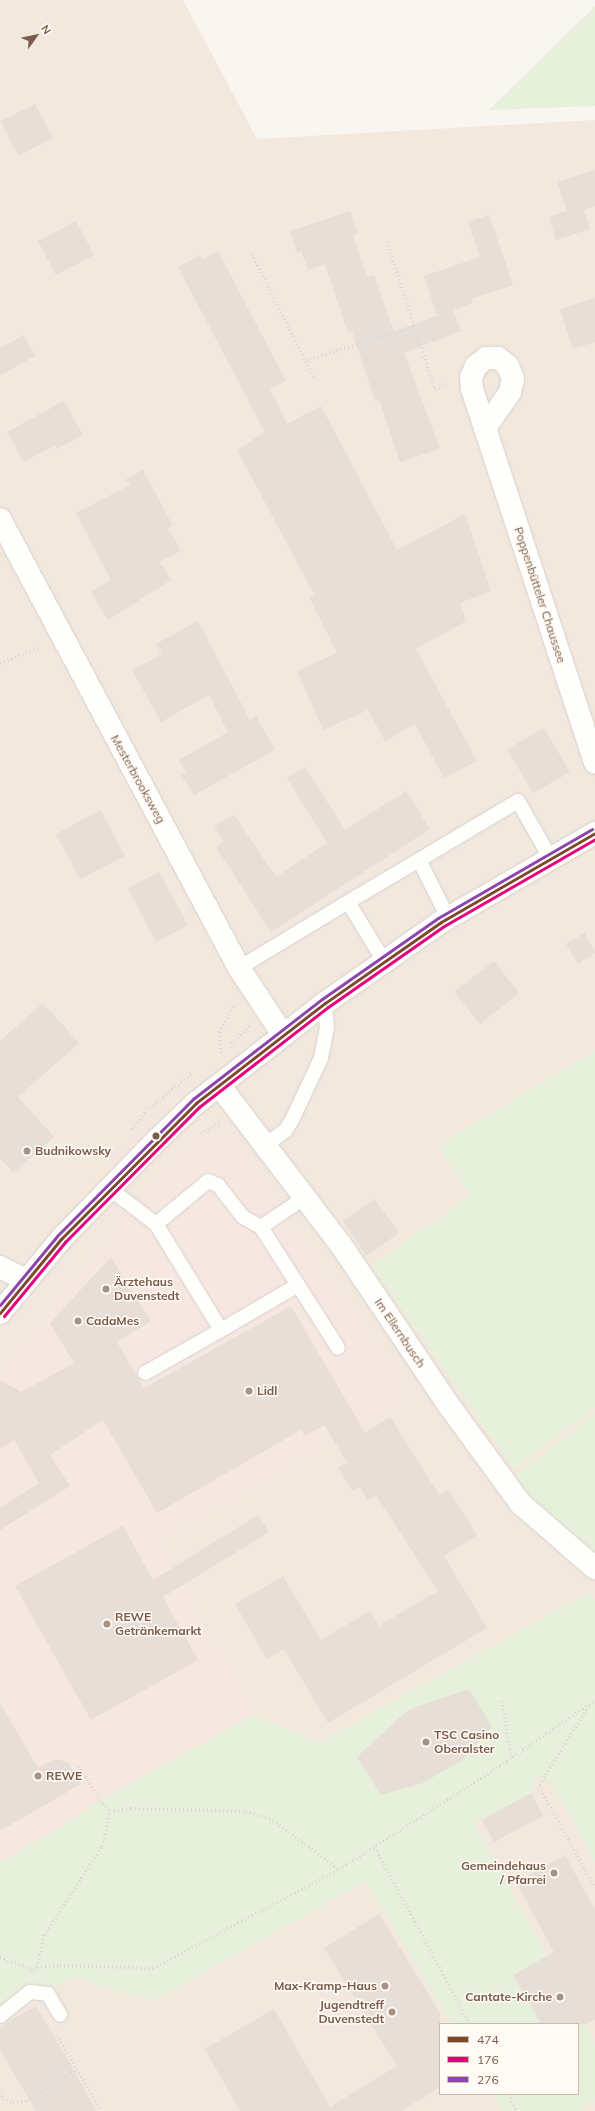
<!DOCTYPE html>
<html>
<head>
<meta charset="utf-8">
<style>
	body { margin:0 }
	#map { position:relative; width:595px; height:2111px; overflow:hidden; background:#f9f5f0; font-family:Mulish,sans-serif }
	div>[style] { position:absolute }
	.residential>* { inset:0; background:#f2e8de }
	.commercial>* { inset:0; background:#f6e8e1 }
	.green>* { inset:0; background:#e7f0db }
	.building>* { inset:0; background:#e6ded7 }
	.path>* { height:2.5px; margin-top:-1.25px; transform-origin:0; background:repeating-linear-gradient(90deg,#dcd5d0 0 1px,transparent 0 4px) }
	.roads { filter:drop-shadow(0 0 1px #d7d1cb) drop-shadow(0 0 1px #d7d1cb) }
	.service>* { height:14px; margin:-7px; padding:0 7px; transform-origin:7px; border-radius:7px; background:#fefefd }
	.minor>* { height:22px; margin:-11px; padding:0 11px; transform-origin:11px; border-radius:11px; background:#fefefd }
	.secondary>* { height:22px; margin:-11px; padding:0 11px; transform-origin:11px; border-radius:11px; background:#fefefd }
	.bus-1>* { height:3px; margin:-1.5px; padding:0 1.5px; transform-origin:1.5px; border-radius:1.5px; background:#7a4b2a }
	.bus-2>* { height:3px; margin:-1.5px; padding:0 1.5px; transform-origin:1.5px; border-radius:1.5px; background:#e5007d }
	.bus-3>* { height:3px; margin:-1.5px; padding:0 1.5px; transform-origin:1.5px; border-radius:1.5px; background:#8e44ad }
	.dots>* { width:11px; height:11px; translate:-50% -50%; box-sizing:border-box; border:2px solid #fffaf3; border-radius:50% }
	span { translate:-50% -50%; white-space:nowrap; text-align:center; line-height:1.15; -webkit-text-stroke:3px #fffaf3; paint-order:stroke }
	.street-label { font-size:12px; color:#7a5c4d }
	.poi-label { font-size:12px; color:#7a5c4d; font-weight:700 }
	.left { translate:0 -50%; text-align:left }
	.right { translate:-100% -50%; text-align:right }
	.legend { position:absolute; left:439px; top:2023px; width:140px; height:72px; box-sizing:border-box; background:#fffaf3; border:1px solid #cabbb1; margin:0; padding:5px 7px; list-style:none; font-size:12px; color:#7a5c4d }
	.legend li { display:flex; align-items:center; gap:8px; height:20px }
	.legend b { width:20px; border:1px solid #cabbb1 }
	.north { position:absolute; left:16px; top:16px; width:40px; height:40px; -webkit-text-stroke:3px #fffaf3; paint-order:stroke; rotate:57deg; font-size:11px; font-weight:700; line-height:16px; text-align:center; color:#7a5c4d }
	.north::after { content:''; display:block; margin:auto; width:14px; height:18px; background:#7a5c4d; clip-path:polygon(50% 0,100% 100%,50% 72%,0 100%) }
</style>
</head>
<body>
<div id="map">
	<div class="residential">
		<div style="clip-path:polygon(evenodd,0 0,183px 0,257px 139px,595px 120px,595px 1414px,514px 1477px,524px 1490px,595px 1553px,595px 2111px,0 2111px,0 0,440px 2024px,578px 2024px,578px 2094px,440px 2094px,440px 2024px)"></div>
	</div>
	<div class="commercial">
		<div style="clip-path:polygon(231px 1136px,412px 1394px,159px 1540px,253px 1714px,0 1859px,0 1377px,73px 1282px,190px 1138px)"></div>
	</div>
	<div class="green">
		<div style="clip-path:polygon(595px 6px,595px 106px,489px 110px)"></div>
		<div style="clip-path:polygon(595px 1050px,595px 1408px,514px 1469px,372px 1266px,470px 1195px,438px 1146px)"></div>
		<div style="clip-path:polygon(595px 1414px,595px 1553px,524px 1490px,514px 1477px)"></div>
		<div style="clip-path:polygon(588px 1593px,595px 1599px,595px 1864px,552px 1783px,536px 1777px,531px 1793px,474px 1823px,595px 2041px,595px 2101px,582px 2111px,503px 2111px,493px 2094px,578px 2094px,578px 2024px,452px 2024px,366px 1881px,153px 2002px,73px 1977px,0 2016px,0 1862px,57px 1830px,100px 1800px,253px 1715px,320px 1742px)"></div>
	</div>
	<div class="building">
		<div style="clip-path:polygon(35px 104px,53px 138px,18px 156px,1px 121px)"></div>
		<div style="clip-path:polygon(595px 170px,595px 206px,584px 210px,590px 229px,556px 240px,549px 217px,567px 211px,557px 182px)"></div>
		<div style="clip-path:polygon(350px 211px,358px 234px,353px 235px,367px 277px,374px 275px,394px 332px,449px 311px,437px 315px,424px 276px,480px 257px,468px 222px,489px 215px,513px 285px,471px 299px,473px 303px,453px 310px,461px 331px,404px 353px,440px 449px,400px 462px,379px 400px,375px 401px,352px 331px,348px 333px,325px 264px,308px 270px,302px 252px,297px 253px,290px 231px)"></div>
		<div style="clip-path:polygon(76px 221px,94px 255px,56px 275px,38px 241px)"></div>
		<div style="clip-path:polygon(218px 251px,286px 381px,270px 389px,287px 424px,321px 406px,397px 550px,465px 514px,491px 591px,460px 603px,466px 621px,416px 649px,477px 761px,444px 778px,415px 724px,385px 741px,368px 710px,323px 730px,297px 671px,337px 653px,309px 597px,314px 594px,237px 450px,265px 432px,178px 267px,200px 255px,202px 260px)"></div>
		<div style="clip-path:polygon(595px 298px,595px 342px,573px 349px,560px 309px)"></div>
		<div style="clip-path:polygon(24px 335px,35px 356px,0 375px,0 348px)"></div>
		<div style="clip-path:polygon(64px 401px,83px 435px,57px 449px,55px 445px,24px 462px,7px 432px)"></div>
		<div style="clip-path:polygon(143px 470px,173px 526px,168px 528px,181px 550px,160px 562px,171px 580px,108px 620px,91px 592px,111px 580px,76px 513px,130px 485px,126px 479px)"></div>
		<div style="clip-path:polygon(198px 621px,250px 720px,256px 716px,275px 750px,194px 795px,181px 775px,186px 773px,179px 760px,228px 732px,209px 695px,161px 722px,132px 670px,162px 654px,156px 644px)"></div>
		<div style="clip-path:polygon(544px 728px,570px 772px,533px 793px,507px 749px)"></div>
		<div style="clip-path:polygon(305px 767px,345px 830px,406px 791px,430px 829px,271px 932px,216px 847px,224px 842px,214px 826px,234px 815px,276px 877px,327px 843px,287px 778px)"></div>
		<div style="clip-path:polygon(101px 810px,125px 856px,80px 879px,56px 834px)"></div>
		<div style="clip-path:polygon(159px 872px,188px 925px,156px 942px,128px 888px)"></div>
		<div style="clip-path:polygon(585px 933px,595px 953px,578px 964px,566px 944px)"></div>
		<div style="clip-path:polygon(494px 961px,519px 993px,480px 1024px,454px 992px)"></div>
		<div style="clip-path:polygon(43px 1003px,79px 1043px,18px 1097px,54px 1137px,13px 1173px,0 1158px,0 1041px)"></div>
		<div style="clip-path:polygon(375px 1199px,399px 1233px,366px 1256px,343px 1221px)"></div>
		<div style="clip-path:polygon(111px 1257px,151px 1321px,117px 1342px,144px 1388px,291px 1306px,365px 1433px,390px 1417px,439px 1495px,448px 1489px,477px 1535px,444px 1556px,487px 1628px,328px 1723px,284px 1649px,267px 1659px,235px 1604px,283px 1576px,321px 1640px,370px 1611px,379px 1626px,438px 1591px,376px 1495px,368px 1500px,360px 1487px,353px 1491px,338px 1468px,347px 1462px,324px 1425px,305px 1436px,301px 1430px,157px 1513px,103px 1420px,50px 1455px,70px 1486px,0 1530px,0 1508px,39px 1483px,14px 1440px,0 1449px,0 1380px,21px 1392px,74px 1363px,50px 1323px)"></div>
		<div style="clip-path:polygon(258px 1515px,269px 1532px,163px 1597px,198px 1660px,91px 1720px,15px 1586px,123px 1526px,153px 1580px)"></div>
		<div style="clip-path:polygon(469px 1689px,492px 1727px,462px 1760px,423px 1783px,381px 1795px,357px 1757px,408px 1710px)"></div>
		<div style="clip-path:polygon(0 1703px,38px 1768px,54px 1759px,68px 1762px,81px 1784px,0 1831px)"></div>
		<div style="clip-path:polygon(531px 1793px,543px 1816px,494px 1842px,482px 1820px)"></div>
		<div style="clip-path:polygon(565px 1855px,595px 1910px,595px 2019px,586px 2024px,541px 2024px,513px 1975px,554px 1952px,516px 1882px)"></div>
		<div style="clip-path:polygon(379px 1914px,440px 2013px,440px 2087px,401px 2111px,240px 2111px,205px 2049px,274px 2009px,330px 2107px,397px 2066px,324px 1948px)"></div>
		<div style="clip-path:polygon(36px 2006px,70px 2064px,96px 2111px,36px 2111px,0 2050px,0 2027px)"></div>
	</div>
	<div class="path">
		<div style="left:387px;top:241px;width:156px;rotate:72deg"></div>
		<div style="left:435px;top:389px;width:14px;rotate:-21deg"></div>
		<div style="left:252px;top:254px;width:140px;rotate:63.3deg"></div>
		<div style="left:306px;top:360px;width:113px;rotate:-17.5deg"></div>
		<div style="left:0;top:663px;width:43px;rotate:-21.8deg"></div>
		<div style="left:231px;top:1043px;width:25px;rotate:-43deg"></div>
		<div style="left:221px;top:1053px;width:21px;rotate:-95deg"></div>
		<div style="left:219px;top:1032px;width:32px;rotate:-62deg"></div>
		<div style="left:132px;top:1129px;width:24px;rotate:-52deg"></div>
		<div style="left:147px;top:1110px;width:58px;rotate:-39.4deg"></div>
		<div style="left:201px;top:1133px;width:21px;rotate:-31deg"></div>
		<div style="left:502px;top:1701px;width:57px;rotate:79.9deg"></div>
		<div style="left:589px;top:1706px;width:94px;rotate:122deg"></div>
		<div style="left:539px;top:1786px;width:115px;rotate:61deg"></div>
		<div style="left:79px;top:1766px;width:40px;rotate:58deg"></div>
		<div style="left:100px;top:1800px;width:15px;rotate:48deg"></div>
		<div style="left:375px;top:1847px;width:201px;rotate:61.8deg"></div>
		<div style="left:0;top:1957px;width:35px;rotate:20deg"></div>
		<div style="left:37px;top:1967px;width:33px;rotate:-78deg"></div>
		<div style="left:44px;top:1935px;width:106px;rotate:-56.9deg"></div>
		<div style="left:102px;top:1846px;width:36px;rotate:-77deg"></div>
		<div style="left:110px;top:1811px;width:21px;rotate:-8deg"></div>
		<div style="left:131px;top:1808px;width:115px;rotate:1.5deg"></div>
		<div style="left:246px;top:1811px;width:28px;rotate:18deg"></div>
		<div style="left:273px;top:1820px;width:82px;rotate:36.6deg"></div>
		<div style="left:31px;top:1972px;width:8px;rotate:-40deg"></div>
		<div style="left:37px;top:1967px;width:23px;rotate:-5deg"></div>
		<div style="left:60px;top:1965px;width:93px;rotate:1.8deg"></div>
		<div style="left:153px;top:1968px;width:211px;rotate:-28deg"></div>
		<div style="left:339px;top:1869px;width:183px;rotate:-32.7deg"></div>
		<div style="left:493px;top:1770px;width:124px;rotate:-34.5deg"></div>
		<div style="left:57px;top:2035px;width:39px;rotate:60deg"></div>
		<div style="left:0;top:2092px;width:7px;rotate:63deg"></div>
		<div style="left:3px;top:2098px;width:11px;rotate:22deg"></div>
		<div style="left:13px;top:2102px;width:14px;rotate:-4deg"></div>
		<div style="left:27px;top:2101px;width:59px;rotate:-32.6deg"></div>
		<div style="left:77px;top:2069px;width:48px;rotate:60.3deg"></div>
		<div style="left:508px;top:2094px;width:19px;rotate:62deg"></div>
	</div>
	<div class="roads">
		<div class="service">
			<div style="left:419px;top:860px;width:115px;rotate:-30.8deg"></div>
			<div style="left:518px;top:801px;width:67px;rotate:60.4deg"></div>
			<div style="left:384px;top:961px;width:69px;rotate:-121.4deg"></div>
			<div style="left:348px;top:902px;width:82px;rotate:-30.6deg"></div>
			<div style="left:419px;top:860px;width:65px;rotate:63.4deg"></div>
			<div style="left:239px;top:968px;width:127px;rotate:-31.2deg"></div>
			<div style="left:264px;top:1146px;width:26px;rotate:-36deg"></div>
			<div style="left:285px;top:1131px;width:13px;rotate:-58deg"></div>
			<div style="left:292px;top:1120px;width:68px;rotate:-64.9deg"></div>
			<div style="left:321px;top:1058px;width:31px;rotate:-79deg"></div>
			<div style="left:327px;top:1028px;width:25px;rotate:-95deg"></div>
			<div style="left:110px;top:1189px;width:58px;rotate:37.3deg"></div>
			<div style="left:156px;top:1224px;width:124px;rotate:58.5deg"></div>
			<div style="left:221px;top:1330px;width:87px;rotate:150.5deg"></div>
			<div style="left:304px;top:1198px;width:52px;rotate:146deg"></div>
			<div style="left:261px;top:1227px;width:143px;rotate:57.5deg"></div>
			<div style="left:156px;top:1224px;width:67px;rotate:-39.6deg"></div>
			<div style="left:208px;top:1181px;width:11px;rotate:22deg"></div>
			<div style="left:218px;top:1185px;width:41px;rotate:52deg"></div>
			<div style="left:243px;top:1217px;width:21px;rotate:29deg"></div>
			<div style="left:221px;top:1330px;width:89px;rotate:-30.3deg"></div>
			<div style="left:0;top:2016px;width:38px;rotate:-39deg"></div>
			<div style="left:30px;top:1992px;width:18px;rotate:6deg"></div>
			<div style="left:48px;top:1994px;width:24px;rotate:60deg"></div>
		</div>
		<div class="minor">
			<div style="left:485px;top:428px;width:44px;rotate:-55.2deg"></div>
			<div style="left:510px;top:392px;width:13px;rotate:-77deg"></div>
			<div style="left:513px;top:379px;width:14px;rotate:-111deg"></div>
			<div style="left:508px;top:366px;width:13px;rotate:-141deg"></div>
			<div style="left:498px;top:358px;width:12px;rotate:180deg"></div>
			<div style="left:486px;top:358px;width:13px;rotate:141deg"></div>
			<div style="left:476px;top:366px;width:12px;rotate:114deg"></div>
			<div style="left:471px;top:377px;width:12px;rotate:85deg"></div>
			<div style="left:472px;top:389px;width:41px;rotate:71.6deg"></div>
			<div style="left:485px;top:428px;width:352px;rotate:71.8deg"></div>
			<div style="left:0;top:519px;width:509px;rotate:61.97deg"></div>
			<div style="left:239px;top:968px;width:80px;rotate:56.7deg"></div>
			<div style="left:219px;top:1085px;width:201px;rotate:52.7deg"></div>
			<div style="left:341px;top:1245px;width:195px;rotate:56.1deg"></div>
			<div style="left:450px;top:1407px;width:120px;rotate:53.8deg"></div>
			<div style="left:521px;top:1504px;width:98px;rotate:40.9deg"></div>
			<div style="left:0;top:1267px;width:28px;rotate:27deg"></div>
		</div>
		<div class="secondary">
			<div style="left:0;top:1313px;width:96px;rotate:-50.5deg"></div>
			<div style="left:61px;top:1239px;width:138px;rotate:-45.9deg"></div>
			<div style="left:157px;top:1140px;width:54px;rotate:-43.5deg"></div>
			<div style="left:196px;top:1103px;width:163px;rotate:-37.8deg"></div>
			<div style="left:325px;top:1003px;width:141px;rotate:-34.9deg"></div>
			<div style="left:441px;top:922px;width:178px;rotate:-30deg"></div>
		</div>
	</div>
	<div class="bus-1">
		<div style="left:0;top:1313px;width:96px;rotate:-50.5deg"></div>
		<div style="left:61px;top:1239px;width:192px;rotate:-45.2deg"></div>
		<div style="left:196px;top:1103px;width:163px;rotate:-37.8deg"></div>
		<div style="left:325px;top:1003px;width:141px;rotate:-34.9deg"></div>
		<div style="left:441px;top:922px;width:178px;rotate:-30deg"></div>
	</div>
	<div class="bus-2">
		<div style="left:4px;top:1316px;width:96px;rotate:-50.5deg"></div>
		<div style="left:65px;top:1242px;width:190px;rotate:-45.2deg"></div>
		<div style="left:199px;top:1107px;width:163px;rotate:-37.8deg"></div>
		<div style="left:328px;top:1007px;width:141px;rotate:-34.9deg"></div>
		<div style="left:444px;top:926px;width:174px;rotate:-29.9deg"></div>
	</div>
	<div class="bus-3">
		<div style="left:0;top:1305px;width:89px;rotate:-50.4deg"></div>
		<div style="left:57px;top:1236px;width:193px;rotate:-45.2deg"></div>
		<div style="left:193px;top:1099px;width:163px;rotate:-37.8deg"></div>
		<div style="left:322px;top:999px;width:141px;rotate:-34.9deg"></div>
		<div style="left:438px;top:918px;width:178px;rotate:-30deg"></div>
	</div>
	<div class="dots">
		<div style="left:156px;top:1136px;background:#7a5c4d"></div>
		<div style="left:27px;top:1151px;background:#a69286"></div>
		<div style="left:106px;top:1289px;background:#a69286"></div>
		<div style="left:78px;top:1321px;background:#a69286"></div>
		<div style="left:249px;top:1391px;background:#a69286"></div>
		<div style="left:107px;top:1624px;background:#a69286"></div>
		<div style="left:426px;top:1742px;background:#a69286"></div>
		<div style="left:38px;top:1776px;background:#a69286"></div>
		<div style="left:554px;top:1873px;background:#a69286"></div>
		<div style="left:385px;top:1986px;background:#a69286"></div>
		<div style="left:560px;top:1997px;background:#a69286"></div>
		<div style="left:392px;top:2012px;background:#a69286"></div>
	</div>
	<div class="street-label">
		<span style="left:540px;top:595px;rotate:72deg">Poppenbütteler Chaussee</span>
		<span style="left:138px;top:779px;rotate:61deg">Mesterbrooksweg</span>
		<span style="left:400px;top:1333px;rotate:56deg">Im Ellernbusch</span>
	</div>
	<div class="poi-label">
		<span class="left" style="left:35px;top:1151px">Budnikowsky</span>
		<span class="left" style="left:114px;top:1289px">Ärztehaus<br>Duvenstedt</span>
		<span class="left" style="left:86px;top:1321px">CadaMes</span>
		<span class="left" style="left:257px;top:1391px">Lidl</span>
		<span class="left" style="left:115px;top:1624px">REWE<br>Getränkemarkt</span>
		<span class="left" style="left:434px;top:1742px">TSC Casino<br>Oberalster</span>
		<span class="left" style="left:46px;top:1776px">REWE</span>
		<span class="right" style="left:546px;top:1873px">Gemeindehaus<br>/ Pfarrei</span>
		<span class="right" style="left:377px;top:1986px">Max-Kramp-Haus</span>
		<span class="right" style="left:552px;top:1997px">Cantate-Kirche</span>
		<span class="right" style="left:384px;top:2012px">Jugendtreff<br>Duvenstedt</span>
	</div>
	<ul class="legend">
	<li><b style="height:5px;background:#7a4b2a"></b>474</li>
	<li><b style="height:5px;background:#e5007d"></b>176</li>
	<li><b style="height:5px;background:#8e44ad"></b>276</li>
	</ul>
	<div class="north">N</div>
</div>
</body>
</html>
